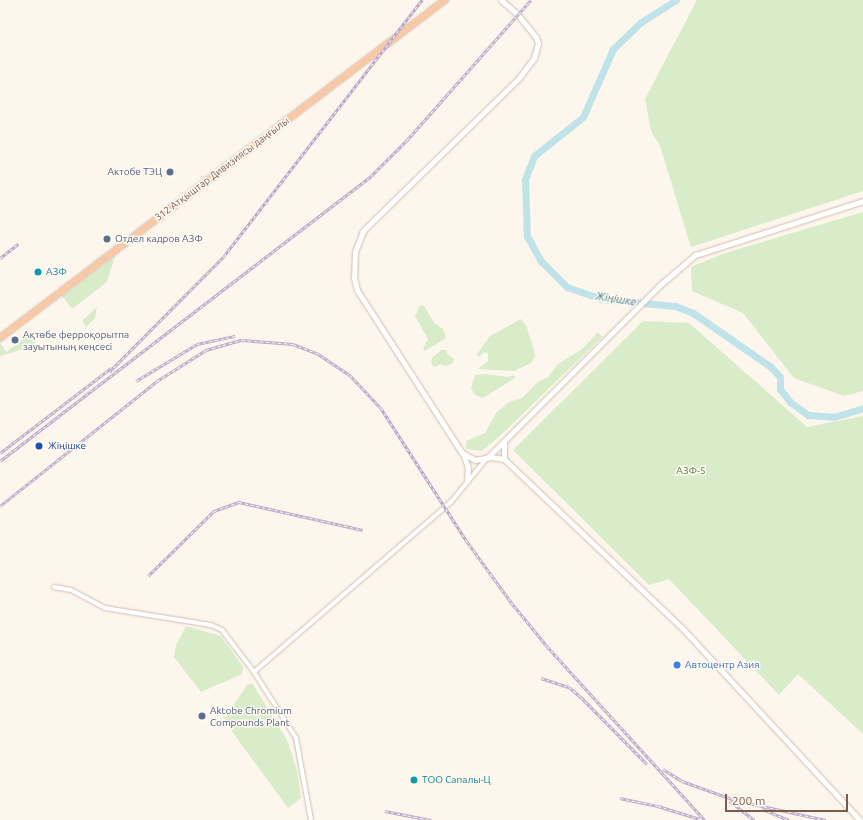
<!DOCTYPE html>
<html>
<head>
<meta charset="utf-8">
<style>
	body { margin:0 }
	#map { position:relative; width:863px; height:820px; overflow:hidden; background:#fdf6ec; font-family:Ubuntu,sans-serif }
	div>[style] { position:absolute }
	.green>* { inset:0; background:#d8ecc9 }
	.river>* { height:7px; margin:-3.5px; padding:0 3.5px; transform-origin:3.5px; border-radius:3.5px; background:#bfe3e8 }
	.roads { filter:drop-shadow(0 0 1px #d1beb0) drop-shadow(0 0 1px #d1beb0) }
	.minor>* { height:4px; margin:-2px; padding:0 2px; transform-origin:2px; border-radius:2px; background:#fff }
	.tertiary>* { height:5px; margin:-2.5px; padding:0 2.5px; transform-origin:2.5px; border-radius:2.5px; background:#fff }
	.trunk>* { height:6px; margin:-3px; padding:0 3px; transform-origin:3px; border-radius:3px; background:#f9c8a4 }
	.rail>* { height:2.5px; margin-top:-1.25px; transform-origin:0; background:repeating-linear-gradient(90deg,#fffaf3 0 3px,#b9a8c9 0 6px); box-sizing:border-box; border-block:1px solid #b9a8c9 }
	.dots>* { width:11px; height:11px; translate:-50% -50%; box-sizing:border-box; border:2px solid #fffaf3; border-radius:50% }
	span { translate:-50% -50%; white-space:nowrap; text-align:center; line-height:1.15; -webkit-text-stroke:3px #fffaf3; paint-order:stroke }
	.street-label { font-size:10px; color:#7a5c4d }
	.service-label { font-size:10px; color:#4e5e75 }
	.right { translate:-100% -50%; text-align:right }
	.left { translate:0 -50%; text-align:left }
	.culture-label { font-size:10px; color:#0d838f }
	.transit-label { font-size:10px; color:#164399 }
	.park-label { font-size:10px; color:#537a41 }
	.shop-label { font-size:10px; color:#366cbe }
	.water-label { font-size:11px; color:#437c86; font-style:italic }
	.scale { position:absolute; left:725px; top:794px; width:123px; height:18px; box-sizing:border-box; border:2px solid #7a5c4d; border-top:0; padding-left:5px; font-size:12px; line-height:14px; white-space:nowrap; color:#7a5c4d; -webkit-text-stroke:3px #fffaf3; paint-order:stroke }
</style>
</head>
<body>
<div id="map">
	<div class="green">
		<div style="clip-path:polygon(697px 0,863px 0,863px 191px,691px 247px,660px 146px,651px 131px,645px 99px)"></div>
		<div style="clip-path:polygon(863px 212px,863px 391px,844px 396px,794px 378px,743px 313px,692px 291px,691px 267px,722px 254px)"></div>
		<div style="clip-path:polygon(115px 256px,107px 282px,72px 309px,62px 296px)"></div>
		<div style="clip-path:polygon(420px 305px,424px 306px,435px 324px,443px 329px,446px 338px,425px 351px,423px 349px,428px 339px,415px 316px)"></div>
		<div style="clip-path:polygon(97px 307px,95px 318px,86px 327px,82px 321px)"></div>
		<div style="clip-path:polygon(521px 319px,526px 325px,534px 350px,535px 356px,531px 363px,514px 371px,478px 369px,488px 361px,488px 354px,485px 352px,478px 357px,477px 354px,490px 336px)"></div>
		<div style="clip-path:polygon(643px 321px,689px 323px,807px 427px,863px 416px,863px 734px,798px 674px,779px 695px,669px 579px,649px 585px,513px 450px)"></div>
		<div style="clip-path:polygon(27px 332px,37px 345px,0 356px,0 342px,6px 352px,27px 336px)"></div>
		<div style="clip-path:polygon(598px 332px,602px 337px,502px 434px,482px 451px,466px 449px,466px 441px,485px 433px,496px 413px,509px 402px,522px 398px,539px 381px,548px 377px,558px 364px,582px 349px)"></div>
		<div style="clip-path:polygon(441px 350px,447px 350px,447px 354px,454px 359px,452px 364px,445px 366px,441px 364px,434px 367px,431px 364px,432px 358px)"></div>
		<div style="clip-path:polygon(486px 374px,508px 377px,515px 375px,515px 378px,483px 398px,475px 395px,471px 388px,475px 375px)"></div>
		<div style="clip-path:polygon(186px 626px,221px 636px,243px 667px,242px 674px,201px 692px,174px 657px,176px 645px)"></div>
		<div style="clip-path:polygon(252px 683px,287px 740px,297px 770px,301px 798px,288px 808px,225px 722px,224px 719px,247px 685px)"></div>
	</div>
	<div class="river">
		<div style="left:676px;top:0;width:41px;rotate:147.8deg"></div>
		<div style="left:641px;top:22px;width:39px;rotate:136deg"></div>
		<div style="left:613px;top:49px;width:74px;rotate:113.8deg"></div>
		<div style="left:583px;top:117px;width:63px;rotate:141.5deg"></div>
		<div style="left:534px;top:156px;width:26px;rotate:111deg"></div>
		<div style="left:525px;top:180px;width:56px;rotate:88deg"></div>
		<div style="left:527px;top:236px;width:29px;rotate:61deg"></div>
		<div style="left:541px;top:261px;width:37px;rotate:45deg"></div>
		<div style="left:567px;top:287px;width:36px;rotate:19deg"></div>
		<div style="left:601px;top:299px;width:74px;rotate:5.4deg"></div>
		<div style="left:675px;top:306px;width:19px;rotate:21deg"></div>
		<div style="left:693px;top:313px;width:95px;rotate:34.7deg"></div>
		<div style="left:771px;top:367px;width:13px;rotate:48deg"></div>
		<div style="left:780px;top:377px;width:12px;rotate:90deg"></div>
		<div style="left:780px;top:389px;width:16px;rotate:52deg"></div>
		<div style="left:790px;top:402px;width:22px;rotate:36deg"></div>
		<div style="left:808px;top:415px;width:26px;rotate:4deg"></div>
		<div style="left:834px;top:417px;width:30px;rotate:-17deg"></div>
	</div>
	<div class="roads">
		<div class="minor">
			<div style="left:54px;top:587px;width:17px;rotate:10deg"></div>
			<div style="left:71px;top:590px;width:38px;rotate:28deg"></div>
			<div style="left:105px;top:608px;width:107px;rotate:9.1deg"></div>
			<div style="left:211px;top:625px;width:12px;rotate:24deg"></div>
			<div style="left:222px;top:630px;width:53px;rotate:52.7deg"></div>
			<div style="left:254px;top:672px;width:78px;rotate:57.5deg"></div>
			<div style="left:296px;top:738px;width:83px;rotate:79.6deg"></div>
			<div style="left:254px;top:672px;width:260px;rotate:-40.8deg"></div>
			<div style="left:451px;top:502px;width:57px;rotate:-50.7deg"></div>
		</div>
		<div class="tertiary">
			<div style="left:501px;top:0;width:23px;rotate:41deg"></div>
			<div style="left:518px;top:15px;width:28px;rotate:51deg"></div>
			<div style="left:536px;top:37px;width:6px;rotate:72deg"></div>
			<div style="left:538px;top:43px;width:16px;rotate:105deg"></div>
			<div style="left:534px;top:58px;width:25px;rotate:127deg"></div>
			<div style="left:519px;top:78px;width:219px;rotate:135.6deg"></div>
			<div style="left:363px;top:231px;width:22px;rotate:111deg"></div>
			<div style="left:355px;top:252px;width:26px;rotate:92deg"></div>
			<div style="left:354px;top:278px;width:12px;rotate:76deg"></div>
			<div style="left:357px;top:290px;width:194px;rotate:57.2deg"></div>
			<div style="left:462px;top:453px;width:15px;rotate:28deg"></div>
			<div style="left:475px;top:460px;width:16px;rotate:-11deg"></div>
			<div style="left:491px;top:457px;width:13px;rotate:9deg"></div>
			<div style="left:504px;top:459px;width:247px;rotate:43.5deg"></div>
			<div style="left:683px;top:629px;width:260px;rotate:47.2deg"></div>
			<div style="left:504px;top:441px;width:18px;rotate:90deg"></div>
			<div style="left:464px;top:456px;width:13px;rotate:72deg"></div>
			<div style="left:468px;top:468px;width:13px;rotate:94deg"></div>
			<div style="left:487px;top:458px;width:245px;rotate:-45deg"></div>
			<div style="left:660px;top:285px;width:46px;rotate:-40.6deg"></div>
			<div style="left:695px;top:255px;width:176px;rotate:-17.8deg"></div>
		</div>
		<div class="trunk">
			<div style="left:0;top:338px;width:559px;rotate:-37.22deg"></div>
		</div>
	</div>
	<div class="rail">
		<div style="left:0;top:258px;width:23px;rotate:-38deg"></div>
		<div style="left:109px;top:372px;width:163px;rotate:-45.2deg"></div>
		<div style="left:224px;top:256px;width:324px;rotate:-52.3deg"></div>
		<div style="left:136px;top:381px;width:71px;rotate:-31.2deg"></div>
		<div style="left:197px;top:344px;width:39px;rotate:-12deg"></div>
		<div style="left:0;top:453px;width:140px;rotate:-37.4deg"></div>
		<div style="left:0;top:461px;width:468px;rotate:-37.5deg"></div>
		<div style="left:371px;top:176px;width:51px;rotate:-45deg"></div>
		<div style="left:407px;top:140px;width:187px;rotate:-48.5deg"></div>
		<div style="left:0;top:506px;width:201px;rotate:-38.5deg"></div>
		<div style="left:157px;top:381px;width:58px;rotate:-32.3deg"></div>
		<div style="left:206px;top:350px;width:37px;rotate:-16deg"></div>
		<div style="left:242px;top:340px;width:51px;rotate:4.5deg"></div>
		<div style="left:293px;top:344px;width:26px;rotate:21deg"></div>
		<div style="left:317px;top:353px;width:40px;rotate:34deg"></div>
		<div style="left:350px;top:375px;width:45px;rotate:46.8deg"></div>
		<div style="left:381px;top:408px;width:157px;rotate:57.2deg"></div>
		<div style="left:466px;top:540px;width:77px;rotate:54deg"></div>
		<div style="left:511px;top:602px;width:57px;rotate:50.7deg"></div>
		<div style="left:547px;top:646px;width:235px;rotate:47.8deg"></div>
		<div style="left:148px;top:576px;width:93px;rotate:-44.6deg"></div>
		<div style="left:214px;top:511px;width:27px;rotate:-20deg"></div>
		<div style="left:239px;top:502px;width:127px;rotate:12.7deg"></div>
		<div style="left:541px;top:678px;width:29px;rotate:18deg"></div>
		<div style="left:569px;top:687px;width:16px;rotate:40deg"></div>
		<div style="left:581px;top:697px;width:94px;rotate:45.4deg"></div>
		<div style="left:663px;top:769px;width:22px;rotate:32deg"></div>
		<div style="left:682px;top:781px;width:56px;rotate:19.7deg"></div>
		<div style="left:735px;top:800px;width:93px;rotate:12.4deg"></div>
		<div style="left:620px;top:798px;width:39px;rotate:12deg"></div>
		<div style="left:658px;top:806px;width:44px;rotate:17.2deg"></div>
		<div style="left:730px;top:801px;width:31px;rotate:38deg"></div>
		<div style="left:762px;top:809px;width:29px;rotate:22deg"></div>
		<div style="left:385px;top:811px;width:47px;rotate:11.1deg"></div>
	</div>
	<div class="dots">
		<div style="left:170px;top:172px;background:#5c6f8a"></div>
		<div style="left:107px;top:239px;background:#5c6f8a"></div>
		<div style="left:38px;top:272px;background:#0f9aa8"></div>
		<div style="left:15px;top:340px;background:#5c6f8a"></div>
		<div style="left:39px;top:446px;background:#1a4fb4"></div>
		<div style="left:677px;top:665px;background:#3f7fe0"></div>
		<div style="left:202px;top:716px;background:#5c6f8a"></div>
		<div style="left:414px;top:780px;background:#0f9aa8"></div>
	</div>
	<div class="street-label">
		<span style="left:222px;top:169px;rotate:-37deg">312 Атқыштар Дивизиясы даңғылы</span>
	</div>
	<div class="service-label">
		<span class="right" style="left:162px;top:172px">Актобе ТЭЦ</span>
		<span class="left" style="left:115px;top:239px">Отдел кадров АЗФ</span>
		<span class="left" style="left:23px;top:340px">Ақтөбе ферроқорытпа<br>зауытының кеңсесі</span>
		<span class="left" style="left:210px;top:716px">Aktobe Chromium<br>Compounds Plant</span>
	</div>
	<div class="culture-label">
		<span class="left" style="left:46px;top:272px">АЗФ</span>
		<span class="left" style="left:422px;top:780px">ТОО Сапалы-Ц</span>
	</div>
	<div class="transit-label">
		<span class="left" style="left:48px;top:446px">Жіңішке</span>
	</div>
	<div class="park-label">
		<span style="left:691px;top:471px">АЗФ-5</span>
	</div>
	<div class="shop-label">
		<span class="left" style="left:685px;top:665px">Автоцентр Азия</span>
	</div>
	<div class="water-label">
		<span style="left:616px;top:299px;rotate:9deg">Жіңішке</span>
	</div>
	<div class="scale">200 m</div>
</div>
</body>
</html>
